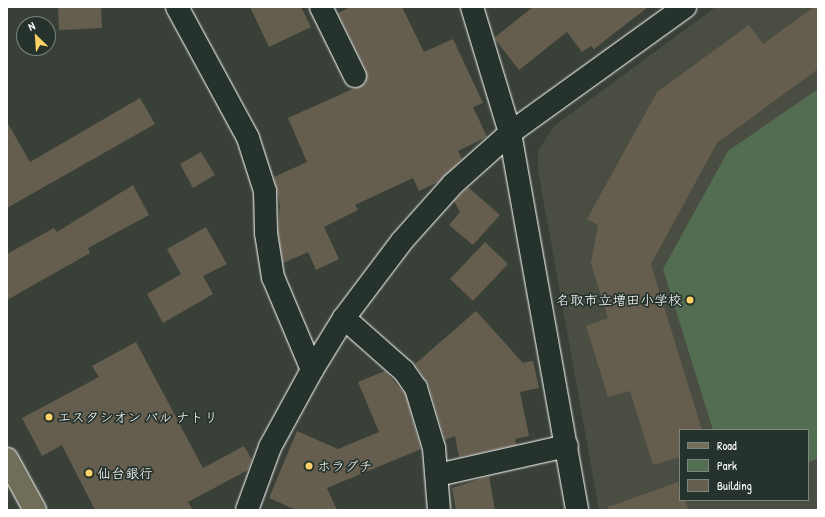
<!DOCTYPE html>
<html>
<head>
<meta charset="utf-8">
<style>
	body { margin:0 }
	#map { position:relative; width:825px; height:517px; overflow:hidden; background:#394037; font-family:"Patrick Hand","Klee One",sans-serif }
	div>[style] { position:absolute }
	.built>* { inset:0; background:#4a4d42 }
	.green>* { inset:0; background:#536d53 }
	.building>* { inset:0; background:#655e4e }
	.roads { filter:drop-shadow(0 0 1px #fff) drop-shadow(0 0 1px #fff) }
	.minor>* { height:22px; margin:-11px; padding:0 11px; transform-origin:11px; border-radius:11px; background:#26332d }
	.major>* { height:22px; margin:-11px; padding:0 11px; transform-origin:11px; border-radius:11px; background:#706e59 }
	.dots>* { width:11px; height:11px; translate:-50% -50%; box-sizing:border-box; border:2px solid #26332d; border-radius:50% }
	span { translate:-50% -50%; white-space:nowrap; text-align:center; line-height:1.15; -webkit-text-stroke:3.5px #26332d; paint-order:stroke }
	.poi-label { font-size:14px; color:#fff }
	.right { translate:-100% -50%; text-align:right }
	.left { translate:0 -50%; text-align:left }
	.frame { position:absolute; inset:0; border:8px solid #fff; pointer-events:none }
	.legend { position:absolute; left:679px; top:429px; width:130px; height:72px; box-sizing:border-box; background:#26332d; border:1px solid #7d8581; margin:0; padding:5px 7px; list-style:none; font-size:12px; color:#fff }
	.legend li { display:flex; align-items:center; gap:8px; height:20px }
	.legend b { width:20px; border:1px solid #7d8581 }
	.north { position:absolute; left:16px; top:16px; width:40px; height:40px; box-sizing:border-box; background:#26332d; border:1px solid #7d8581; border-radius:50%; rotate:335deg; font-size:11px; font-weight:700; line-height:16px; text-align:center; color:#fff }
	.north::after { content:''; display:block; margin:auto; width:14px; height:18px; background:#ffd166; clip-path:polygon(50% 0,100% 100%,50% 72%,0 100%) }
</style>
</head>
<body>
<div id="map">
	<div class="built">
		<div style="clip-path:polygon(evenodd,716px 7px,818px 7px,818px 510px,599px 510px,538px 170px,538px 151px,554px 126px,716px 7px,680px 430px,808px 430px,808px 500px,680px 500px,680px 430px)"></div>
	</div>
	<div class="green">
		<div style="clip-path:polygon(818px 89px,818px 459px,808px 462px,808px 430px,713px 430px,663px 269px,728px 151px)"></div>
	</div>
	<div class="building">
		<div style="clip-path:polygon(58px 7px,101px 7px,102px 28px,59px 30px)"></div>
		<div style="clip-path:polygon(250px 7px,301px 7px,311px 27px,269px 47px)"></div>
		<div style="clip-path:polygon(351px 7px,402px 7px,424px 52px,453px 39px,483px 103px,473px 107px,487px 137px,458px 151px,462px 159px,438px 182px,419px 191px,413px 178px,355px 205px,358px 210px,324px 227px,339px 259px,316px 270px,308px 252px,283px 263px,278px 232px,280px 205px,274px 177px,307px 162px,288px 118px,366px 83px,366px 70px,338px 13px)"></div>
		<div style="clip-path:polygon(533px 7px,648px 7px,594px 49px,591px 46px,582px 52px,567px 32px,519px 70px,494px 38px)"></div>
		<div style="clip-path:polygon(814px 7px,818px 7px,818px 69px,717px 143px,651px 264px,702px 430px,680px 430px,680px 457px,653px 465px,630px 391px,608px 397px,586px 326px,608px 318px,591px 263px,598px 225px,587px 219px,657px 92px,749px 25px,763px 44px)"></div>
		<div style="clip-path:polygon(140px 98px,155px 124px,7px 208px,7px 122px,30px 162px)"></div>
		<div style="clip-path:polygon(201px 152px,215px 175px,193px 188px,180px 164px)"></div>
		<div style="clip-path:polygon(133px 185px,149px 215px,88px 248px,90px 253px,7px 300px,7px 254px,54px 228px,57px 232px)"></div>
		<div style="clip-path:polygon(468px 187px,500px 215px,473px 245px,449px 225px,460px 212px,454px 201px)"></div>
		<div style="clip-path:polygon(206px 227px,227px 264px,203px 276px,213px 294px,163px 323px,147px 294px,181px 274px,167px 249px)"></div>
		<div style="clip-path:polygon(485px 242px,508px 264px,473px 301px,450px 279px)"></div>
		<div style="clip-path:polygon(476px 311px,523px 363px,533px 361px,539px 388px,520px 392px,529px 436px,515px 439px,516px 445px,459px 457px,455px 436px,445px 440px,428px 384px,415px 364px)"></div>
		<div style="clip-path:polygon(136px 342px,203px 468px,244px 446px,252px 460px,248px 470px,188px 502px,193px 510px,95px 510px,62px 445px,42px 456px,22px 418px,99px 377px,92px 366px)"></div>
		<div style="clip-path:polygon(385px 371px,405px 394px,421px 449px,327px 488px,337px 510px,296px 510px,269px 498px,297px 431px,338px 449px,379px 432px,358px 382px)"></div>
		<div style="clip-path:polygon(489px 476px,495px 510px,456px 510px,452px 488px)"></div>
		<div style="clip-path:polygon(678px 482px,680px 500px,685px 500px,689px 510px,609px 510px,608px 507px)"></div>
	</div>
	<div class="roads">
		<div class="minor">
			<div style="left:177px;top:7px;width:149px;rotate:61.5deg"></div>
			<div style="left:248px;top:138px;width:56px;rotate:72.2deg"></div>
			<div style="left:265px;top:191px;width:42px;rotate:88.6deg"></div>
			<div style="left:266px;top:233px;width:45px;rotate:81deg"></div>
			<div style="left:273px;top:277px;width:101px;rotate:67.2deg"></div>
			<div style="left:321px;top:7px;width:77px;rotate:63.8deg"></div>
			<div style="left:472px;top:7px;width:132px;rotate:73.2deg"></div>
			<div style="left:510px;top:133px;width:383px;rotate:79.9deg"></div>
			<div style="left:344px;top:318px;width:80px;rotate:41.5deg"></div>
			<div style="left:404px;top:371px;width:21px;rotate:55deg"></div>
			<div style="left:416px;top:388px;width:63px;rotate:73.3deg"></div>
			<div style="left:434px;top:448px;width:62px;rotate:85.4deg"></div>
			<div style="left:437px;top:475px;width:133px;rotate:-12.6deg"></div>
			<div style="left:247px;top:510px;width:67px;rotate:-69.9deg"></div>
			<div style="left:270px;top:447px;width:88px;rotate:-61.4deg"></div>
			<div style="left:312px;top:370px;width:61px;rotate:-58.4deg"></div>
			<div style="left:344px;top:318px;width:96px;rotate:-53deg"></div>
			<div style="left:402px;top:241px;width:76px;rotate:-48.2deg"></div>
			<div style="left:453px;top:184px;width:76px;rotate:-41.8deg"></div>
			<div style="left:510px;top:133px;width:216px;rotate:-35.8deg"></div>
		</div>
		<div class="major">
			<div style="left:7px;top:459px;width:58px;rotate:61.2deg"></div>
		</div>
	</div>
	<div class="dots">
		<div style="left:690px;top:300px;background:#ffd166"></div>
		<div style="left:49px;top:417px;background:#ffd166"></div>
		<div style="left:309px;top:466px;background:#ffd166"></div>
		<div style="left:89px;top:473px;background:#ffd166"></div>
	</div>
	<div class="poi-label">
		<span class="right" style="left:682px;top:300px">名取市立増田小学校</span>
		<span class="left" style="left:57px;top:417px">エスタシオン バル ナトリ</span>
		<span class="left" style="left:317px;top:466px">ホラグチ</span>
		<span class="left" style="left:97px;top:473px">仙台銀行</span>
	</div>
	<div class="frame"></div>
	<ul class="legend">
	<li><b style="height:5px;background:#706e59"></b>Road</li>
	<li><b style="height:11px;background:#536d53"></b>Park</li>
	<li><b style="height:11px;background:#655e4e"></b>Building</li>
	</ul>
	<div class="north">N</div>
</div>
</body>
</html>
